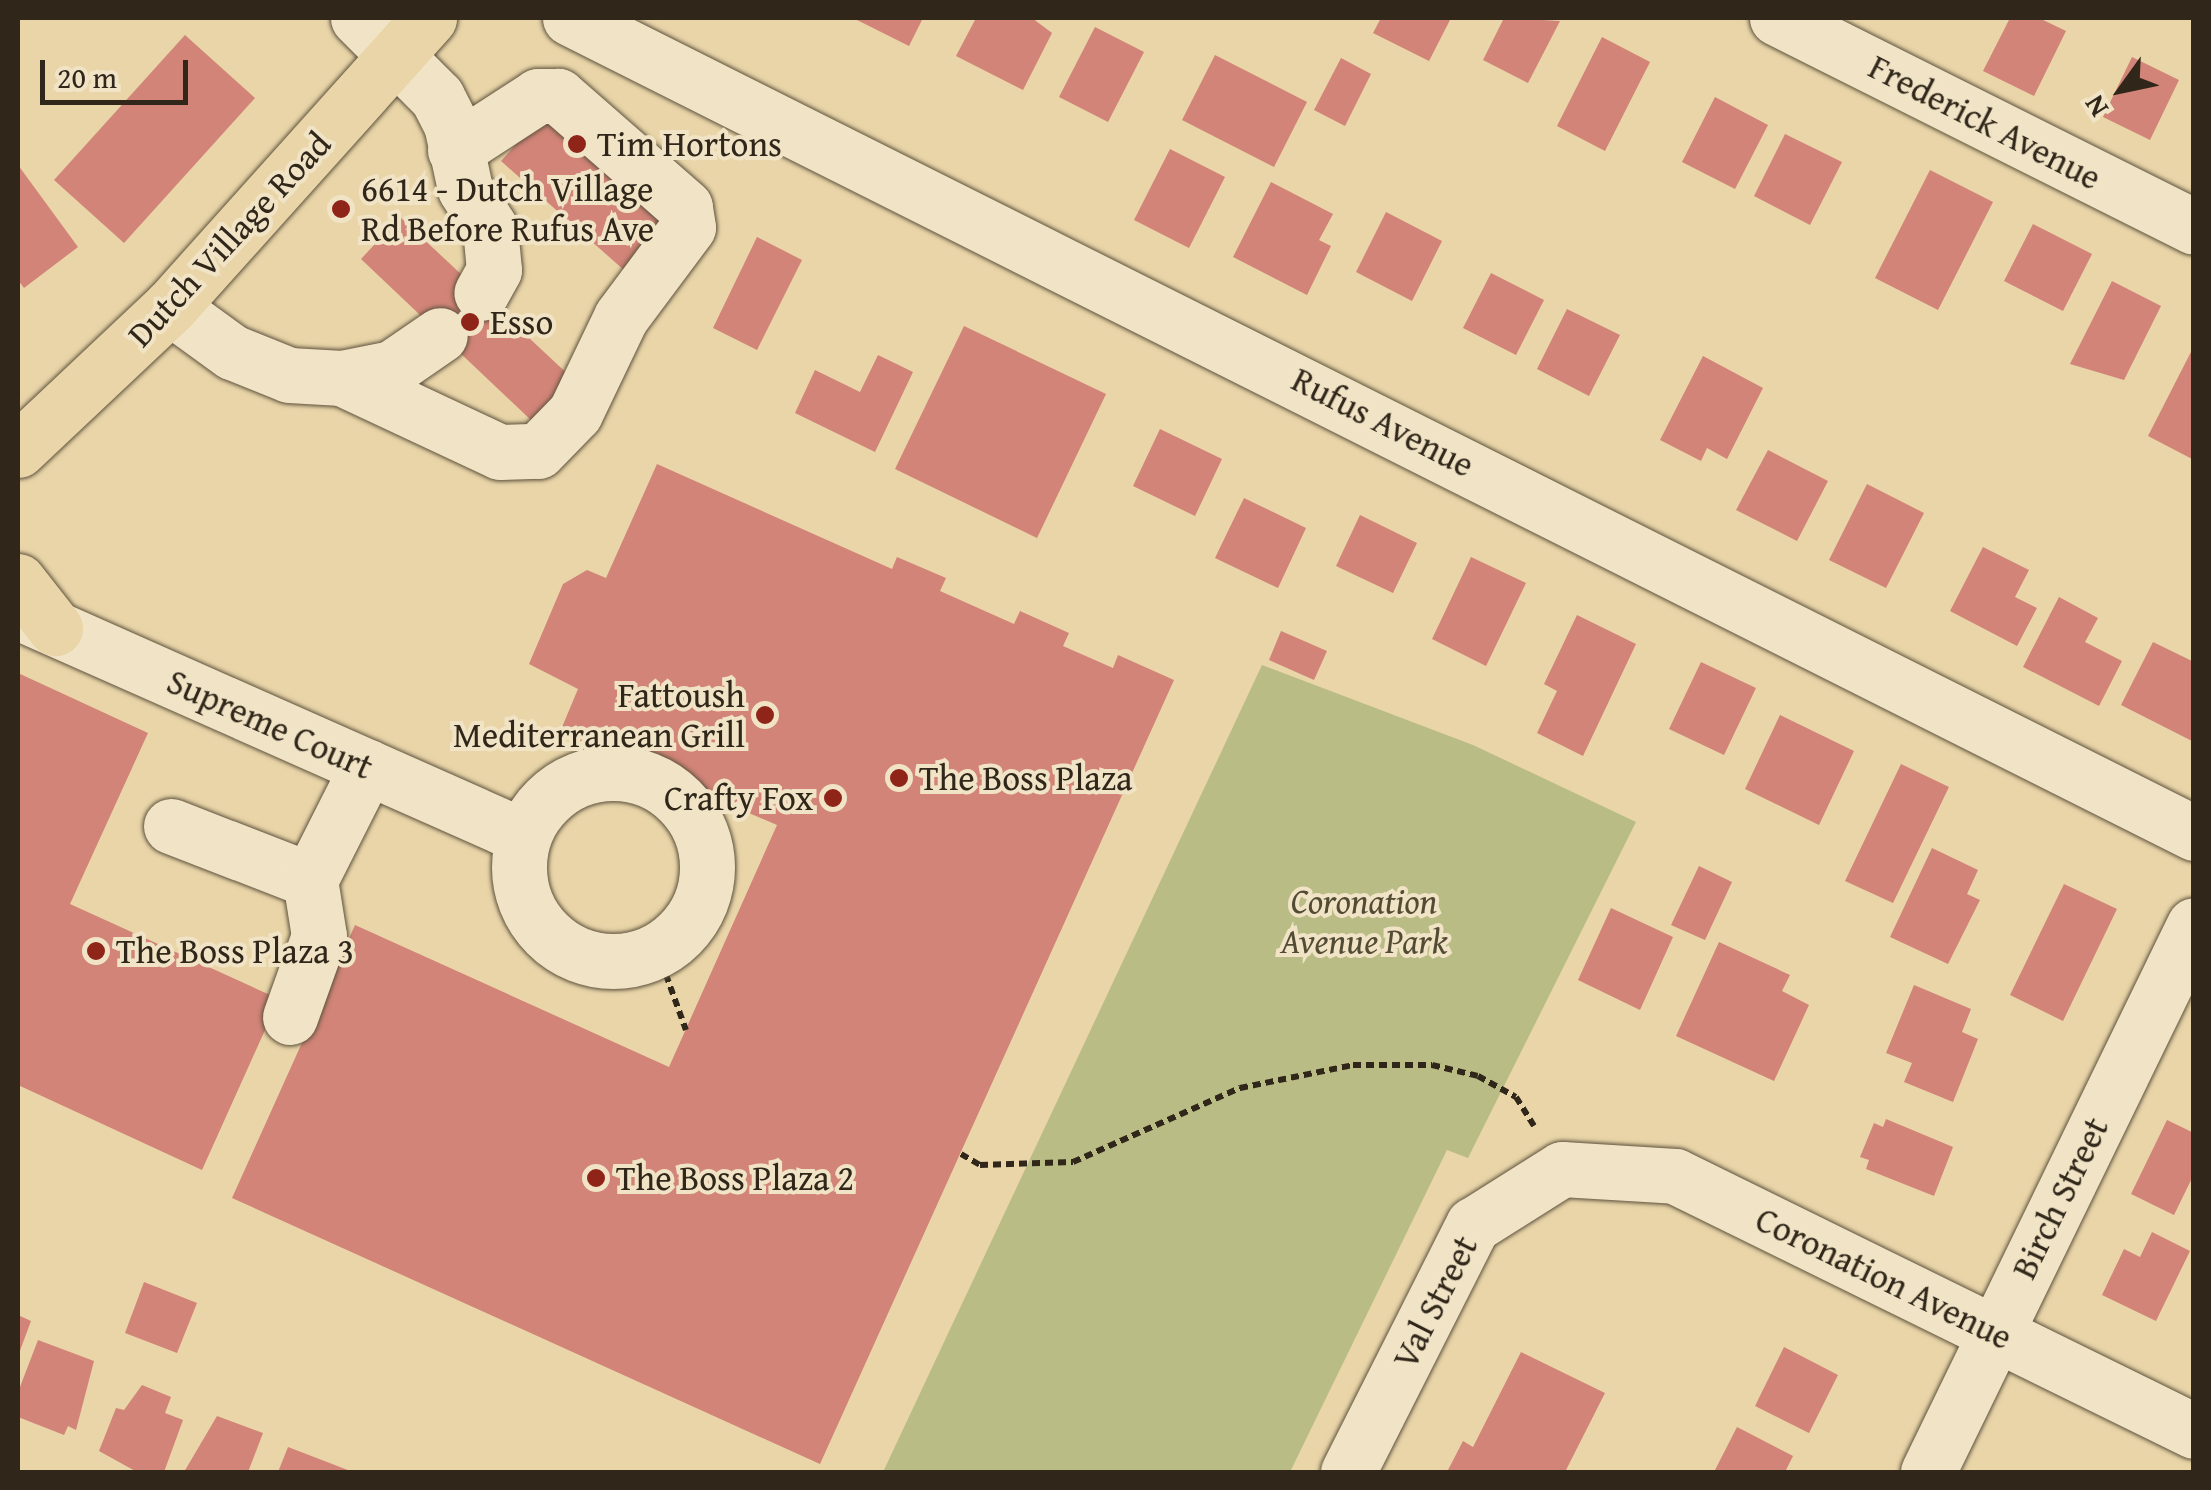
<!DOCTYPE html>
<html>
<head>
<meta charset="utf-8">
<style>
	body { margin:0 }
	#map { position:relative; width:2211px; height:1490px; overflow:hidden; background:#e9d5a8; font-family:"Gentium Book Plus",serif }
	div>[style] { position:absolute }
	.green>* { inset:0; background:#babc85 }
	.building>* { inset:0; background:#d18477 }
	.path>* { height:6px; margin-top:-3px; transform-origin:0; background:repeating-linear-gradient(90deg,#30271a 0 8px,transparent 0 13px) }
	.roads { filter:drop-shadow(0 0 2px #5e523e) drop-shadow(0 0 2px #5e523e) }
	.minor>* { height:55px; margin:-27.5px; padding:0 27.5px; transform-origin:27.5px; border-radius:27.5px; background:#f1e4c6 }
	.minor>.ring { margin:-27.5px; padding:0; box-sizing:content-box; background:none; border:55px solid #f1e4c6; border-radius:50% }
	.major>* { height:55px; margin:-27.5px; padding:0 27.5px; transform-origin:27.5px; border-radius:27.5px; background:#e9d5a8 }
	.dots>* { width:28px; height:28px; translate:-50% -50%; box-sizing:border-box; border:5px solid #f1e4c6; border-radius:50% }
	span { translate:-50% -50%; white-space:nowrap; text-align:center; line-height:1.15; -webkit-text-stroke:8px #f1e4c6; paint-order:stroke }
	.street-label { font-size:35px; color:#30271a }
	.poi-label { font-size:35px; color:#30271a }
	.left { translate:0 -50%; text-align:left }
	.right { translate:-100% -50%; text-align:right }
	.park-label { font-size:35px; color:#524c35; font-style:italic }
	.frame { position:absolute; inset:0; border:20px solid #30271a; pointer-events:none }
	.north { position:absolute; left:2071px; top:40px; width:100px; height:100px; -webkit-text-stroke:8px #f1e4c6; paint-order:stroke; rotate:237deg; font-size:28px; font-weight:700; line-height:40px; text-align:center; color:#30271a }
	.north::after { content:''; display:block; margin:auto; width:35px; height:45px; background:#30271a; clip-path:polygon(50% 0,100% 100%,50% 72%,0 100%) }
	.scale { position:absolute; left:40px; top:60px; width:148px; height:45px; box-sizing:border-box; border:5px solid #30271a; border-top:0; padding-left:12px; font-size:30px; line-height:35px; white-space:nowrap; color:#30271a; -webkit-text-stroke:8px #f1e4c6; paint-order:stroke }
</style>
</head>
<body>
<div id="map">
	<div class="green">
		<div style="clip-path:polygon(1262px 665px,1473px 745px,1636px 822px,1468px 1158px,1447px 1150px,1290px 1472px,883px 1472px)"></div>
	</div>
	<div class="building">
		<div style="clip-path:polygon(853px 18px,923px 18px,909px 46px)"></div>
		<div style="clip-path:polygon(976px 18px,1032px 18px,1052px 33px,1023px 90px,956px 56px)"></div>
		<div style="clip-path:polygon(1381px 18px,1451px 18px,1429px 61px,1373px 33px)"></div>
		<div style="clip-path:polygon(1504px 18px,1560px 21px,1528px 83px,1483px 60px)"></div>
		<div style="clip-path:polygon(2010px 18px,2039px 18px,2066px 31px,2034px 96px,1983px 71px)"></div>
		<div style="clip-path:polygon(1095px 27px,1144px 52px,1108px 122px,1059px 97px)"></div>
		<div style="clip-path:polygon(185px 35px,255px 98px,124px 243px,54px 180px)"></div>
		<div style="clip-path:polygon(1602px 37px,1650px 62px,1605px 151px,1557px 126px)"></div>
		<div style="clip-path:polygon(1215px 55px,1307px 102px,1274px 167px,1182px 120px)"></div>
		<div style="clip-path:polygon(2132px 57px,2179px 80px,2150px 140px,2103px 117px)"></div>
		<div style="clip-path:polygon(1341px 58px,1371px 74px,1345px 126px,1314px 110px)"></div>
		<div style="clip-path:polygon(1715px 97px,1768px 125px,1735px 189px,1682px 162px)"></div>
		<div style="clip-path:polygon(550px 106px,674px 216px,625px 271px,501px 161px)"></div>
		<div style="clip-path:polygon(1785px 134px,1842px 162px,1810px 225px,1754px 196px)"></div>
		<div style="clip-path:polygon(1170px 149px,1225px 177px,1189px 248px,1134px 220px)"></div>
		<div style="clip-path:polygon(18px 165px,78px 247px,24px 288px,18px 280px)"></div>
		<div style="clip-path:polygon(1930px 170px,1993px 202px,1938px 310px,1875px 278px)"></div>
		<div style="clip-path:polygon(1271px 182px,1333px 214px,1319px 240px,1331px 246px,1307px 295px,1233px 257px)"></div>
		<div style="clip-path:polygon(1386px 212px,1442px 241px,1412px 301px,1356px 272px)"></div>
		<div style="clip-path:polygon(400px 217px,574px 380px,533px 422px,361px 259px)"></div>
		<div style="clip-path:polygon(2033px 224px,2092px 254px,2063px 311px,2004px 281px)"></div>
		<div style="clip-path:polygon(757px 237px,802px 260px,757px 350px,713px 328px)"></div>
		<div style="clip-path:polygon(1491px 273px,1544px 300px,1516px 355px,1463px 328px)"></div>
		<div style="clip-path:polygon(2112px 281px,2161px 306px,2124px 380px,2070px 364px)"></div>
		<div style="clip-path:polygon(1567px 309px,1620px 335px,1589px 396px,1537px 369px)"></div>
		<div style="clip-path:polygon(964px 326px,1106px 394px,1037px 538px,895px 469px)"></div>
		<div style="clip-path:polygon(2194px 346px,2194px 460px,2148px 436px)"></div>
		<div style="clip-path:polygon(878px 355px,913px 372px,875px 452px,795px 413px,815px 370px,860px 392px)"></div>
		<div style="clip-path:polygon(1703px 356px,1763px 388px,1727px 459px,1707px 448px,1701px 461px,1660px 440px)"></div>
		<div style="clip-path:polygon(1160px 429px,1222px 459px,1195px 516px,1133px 486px)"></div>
		<div style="clip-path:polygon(1768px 450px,1828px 481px,1797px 541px,1736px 510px)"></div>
		<div style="clip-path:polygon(657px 464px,892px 569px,897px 557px,946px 578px,940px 591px,1014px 624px,1020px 611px,1069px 633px,1063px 646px,1113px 668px,1118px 655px,1174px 680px,820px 1464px,232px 1198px,355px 925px,669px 1067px,777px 825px,560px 732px,578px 689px,529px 664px,563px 584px,587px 570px,606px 578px)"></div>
		<div style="clip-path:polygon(1867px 484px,1924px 513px,1886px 588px,1829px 560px)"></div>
		<div style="clip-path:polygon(1244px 498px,1306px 528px,1278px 588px,1215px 558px)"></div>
		<div style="clip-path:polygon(1360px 515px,1417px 543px,1393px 593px,1336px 566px)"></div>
		<div style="clip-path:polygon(1983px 547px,2029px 570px,2015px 597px,2037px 608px,2017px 646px,1950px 611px)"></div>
		<div style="clip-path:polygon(1471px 557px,1526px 583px,1486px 666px,1432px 639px)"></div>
		<div style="clip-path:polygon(2059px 597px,2098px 618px,2085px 642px,2122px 661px,2099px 706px,2023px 667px)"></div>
		<div style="clip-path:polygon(1577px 615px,1636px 644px,1583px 756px,1537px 733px,1557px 691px,1544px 684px)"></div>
		<div style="clip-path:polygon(1281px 631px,1327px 651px,1314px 680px,1269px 660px)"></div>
		<div style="clip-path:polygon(2153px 642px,2194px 662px,2194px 742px,2121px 705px)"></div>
		<div style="clip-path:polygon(1701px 662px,1756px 688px,1724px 755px,1669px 729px)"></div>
		<div style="clip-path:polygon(18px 673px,148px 733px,70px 904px,279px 999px,202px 1170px,18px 1085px)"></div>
		<div style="clip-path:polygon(1780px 715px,1854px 751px,1819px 825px,1745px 789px)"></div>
		<div style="clip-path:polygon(1901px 764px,1949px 787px,1893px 903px,1845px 881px)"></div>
		<div style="clip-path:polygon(1932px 848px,1978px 870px,1967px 894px,1980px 900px,1948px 964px,1890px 937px)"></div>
		<div style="clip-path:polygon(1699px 866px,1732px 882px,1705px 940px,1671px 925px)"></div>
		<div style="clip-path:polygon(2064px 884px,2117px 909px,2063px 1021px,2010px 995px)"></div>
		<div style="clip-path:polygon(1611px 908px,1673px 937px,1640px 1010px,1578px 980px)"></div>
		<div style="clip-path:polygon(1719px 942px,1790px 975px,1782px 991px,1809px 1005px,1774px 1081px,1676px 1036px)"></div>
		<div style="clip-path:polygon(1914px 985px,1971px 1009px,1962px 1032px,1978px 1039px,1953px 1102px,1904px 1082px,1912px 1063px,1886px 1053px)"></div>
		<div style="clip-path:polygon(1886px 1119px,1953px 1147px,1934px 1196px,1866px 1169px,1869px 1160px,1860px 1157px,1874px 1123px,1883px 1127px)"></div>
		<div style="clip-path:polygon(2167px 1120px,2194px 1133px,2194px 1174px,2174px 1215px,2131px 1194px)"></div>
		<div style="clip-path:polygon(2152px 1232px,2190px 1251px,2156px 1321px,2102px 1295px,2124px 1249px,2140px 1257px)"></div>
		<div style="clip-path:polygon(144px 1282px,197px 1303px,177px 1353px,125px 1333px)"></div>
		<div style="clip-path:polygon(18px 1315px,31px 1321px,18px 1356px)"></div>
		<div style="clip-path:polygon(38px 1340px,94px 1361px,76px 1430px,68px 1426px,64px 1435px,18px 1417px,18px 1392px)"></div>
		<div style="clip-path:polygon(1784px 1347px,1838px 1375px,1809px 1433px,1755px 1406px)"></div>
		<div style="clip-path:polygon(1521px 1352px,1605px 1393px,1565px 1472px,1447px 1472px,1463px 1441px,1473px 1447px)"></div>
		<div style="clip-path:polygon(142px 1385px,171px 1397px,165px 1413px,183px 1420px,164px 1472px,137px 1472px,99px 1451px,116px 1408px,124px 1410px)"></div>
		<div style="clip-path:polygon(217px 1416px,263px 1433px,248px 1472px,184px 1472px)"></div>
		<div style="clip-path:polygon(1737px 1427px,1793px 1456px,1785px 1472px,1714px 1472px)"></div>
		<div style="clip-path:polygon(288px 1447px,353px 1472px,278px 1472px)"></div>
	</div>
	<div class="path">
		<div style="left:657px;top:950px;width:85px;rotate:70.1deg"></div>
		<div style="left:961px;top:1154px;width:22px;rotate:30deg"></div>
		<div style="left:980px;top:1165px;width:93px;rotate:-1.8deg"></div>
		<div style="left:1073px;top:1162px;width:183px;rotate:-23.9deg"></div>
		<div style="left:1240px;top:1088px;width:115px;rotate:-11.5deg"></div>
		<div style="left:1353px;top:1065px;width:79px"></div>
		<div style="left:1432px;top:1065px;width:47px;rotate:13.4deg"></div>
		<div style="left:1478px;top:1076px;width:43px;rotate:28.9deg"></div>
		<div style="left:1516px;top:1097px;width:34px;rotate:58deg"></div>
	</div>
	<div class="roads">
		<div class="minor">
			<div style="left:358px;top:18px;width:112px;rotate:45deg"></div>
			<div style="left:437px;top:97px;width:30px;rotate:63deg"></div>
			<div style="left:451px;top:124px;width:66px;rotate:77.8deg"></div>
			<div style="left:465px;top:189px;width:46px;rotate:57.3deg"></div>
			<div style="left:490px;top:228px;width:42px;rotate:84.6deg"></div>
			<div style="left:494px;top:270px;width:26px;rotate:119deg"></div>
			<div style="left:570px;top:18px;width:1817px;rotate:26.65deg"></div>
			<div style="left:1777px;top:18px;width:466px;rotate:26.6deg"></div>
			<div style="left:170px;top:307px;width:77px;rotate:36deg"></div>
			<div style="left:232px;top:352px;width:61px;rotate:22deg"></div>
			<div style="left:289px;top:375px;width:53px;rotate:3.2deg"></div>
			<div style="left:342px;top:378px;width:51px;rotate:-11.3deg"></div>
			<div style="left:392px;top:368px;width:58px;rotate:-34.5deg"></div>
			<div style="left:342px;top:378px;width:174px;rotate:25.1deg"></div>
			<div style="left:500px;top:452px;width:38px;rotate:-2deg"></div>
			<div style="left:538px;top:451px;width:53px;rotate:-45.8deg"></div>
			<div style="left:575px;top:413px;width:106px;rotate:-64.4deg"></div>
			<div style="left:621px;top:317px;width:112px;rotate:-53.3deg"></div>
			<div style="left:688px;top:227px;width:20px;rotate:-99deg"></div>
			<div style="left:685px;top:207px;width:169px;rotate:-138.8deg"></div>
			<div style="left:558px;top:96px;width:20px;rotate:180deg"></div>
			<div style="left:538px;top:96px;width:99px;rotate:147deg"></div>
			<div style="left:18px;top:612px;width:552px;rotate:23.92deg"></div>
			<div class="ring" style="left:519px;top:773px;width:133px;height:133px"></div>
			<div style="left:171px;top:826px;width:149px;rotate:21.2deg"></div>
			<div style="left:290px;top:1017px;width:86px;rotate:-70.3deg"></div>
			<div style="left:319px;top:936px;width:57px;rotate:-99.1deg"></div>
			<div style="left:310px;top:880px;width:127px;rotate:-63.2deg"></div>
			<div style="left:1348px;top:1472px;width:277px;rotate:-63.2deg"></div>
			<div style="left:1473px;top:1225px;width:105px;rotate:-32.2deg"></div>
			<div style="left:1562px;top:1169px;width:113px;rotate:3.5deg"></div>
			<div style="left:1675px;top:1176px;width:578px;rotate:26.17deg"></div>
			<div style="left:1928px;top:1472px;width:608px;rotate:-64.07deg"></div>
		</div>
		<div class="major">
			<div style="left:18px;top:450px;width:209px;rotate:-43.3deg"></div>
			<div style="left:170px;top:307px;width:388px;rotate:-48.1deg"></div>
			<div style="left:18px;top:581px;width:60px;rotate:51.8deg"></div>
		</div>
	</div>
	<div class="dots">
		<div style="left:577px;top:144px;background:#8f2418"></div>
		<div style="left:341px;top:209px;background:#8f2418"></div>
		<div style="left:470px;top:322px;background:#8f2418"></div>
		<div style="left:765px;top:715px;background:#8f2418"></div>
		<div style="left:899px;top:778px;background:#8f2418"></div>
		<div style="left:833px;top:798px;background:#8f2418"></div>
		<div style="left:96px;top:951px;background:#8f2418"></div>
		<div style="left:596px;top:1178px;background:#8f2418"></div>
	</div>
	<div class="street-label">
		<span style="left:1985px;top:122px;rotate:27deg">Frederick Avenue</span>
		<span style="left:229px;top:239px;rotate:-47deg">Dutch Village Road</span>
		<span style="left:1383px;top:422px;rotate:27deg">Rufus Avenue</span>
		<span style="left:270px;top:724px;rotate:24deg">Supreme Court</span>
		<span style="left:2060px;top:1198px;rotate:-64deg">Birch Street</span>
		<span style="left:1884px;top:1278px;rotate:26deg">Coronation Avenue</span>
		<span style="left:1435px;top:1302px;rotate:-63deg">Val Street</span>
	</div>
	<div class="poi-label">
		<span class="left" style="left:597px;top:144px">Tim Hortons</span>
		<span class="left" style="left:361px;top:209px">6614 - Dutch Village<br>Rd Before Rufus Ave</span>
		<span class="left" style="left:490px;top:322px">Esso</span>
		<span class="right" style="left:745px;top:715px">Fattoush<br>Mediterranean Grill</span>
		<span class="left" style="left:919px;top:778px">The Boss Plaza</span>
		<span class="right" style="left:813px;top:798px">Crafty Fox</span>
		<span class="left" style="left:116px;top:951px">The Boss Plaza 3</span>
		<span class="left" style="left:616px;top:1178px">The Boss Plaza 2</span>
	</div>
	<div class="park-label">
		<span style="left:1364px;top:921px">Coronation<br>Avenue Park</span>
	</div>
	<div class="frame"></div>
	<div class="north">N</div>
	<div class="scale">20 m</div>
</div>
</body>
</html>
